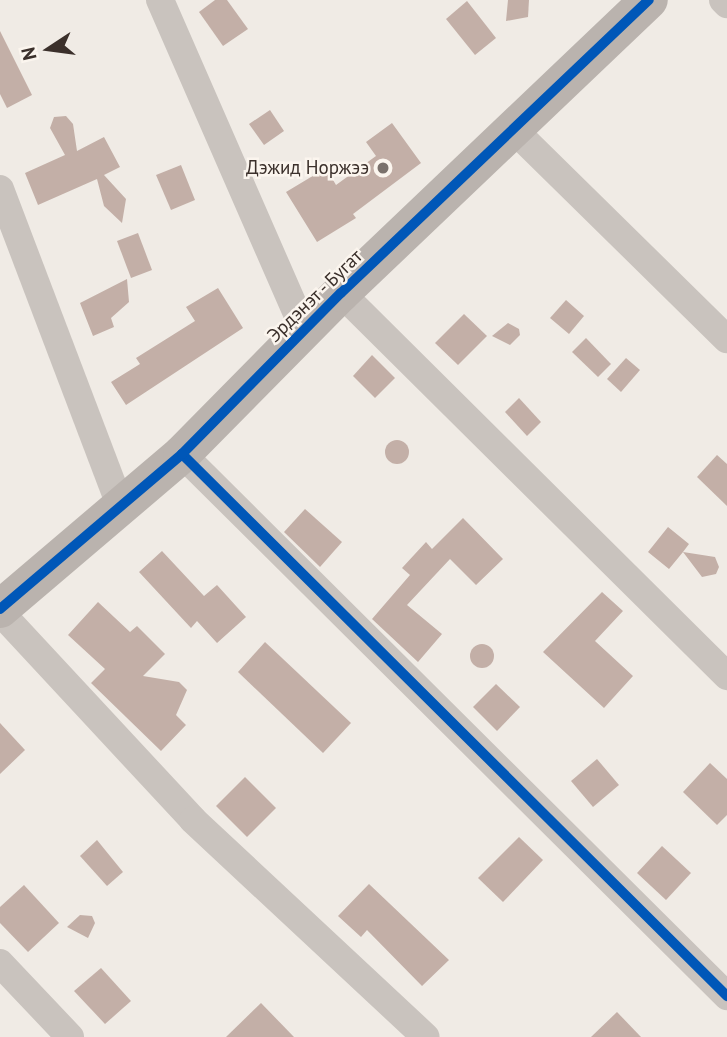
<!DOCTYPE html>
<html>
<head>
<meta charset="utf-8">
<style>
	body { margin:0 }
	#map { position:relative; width:727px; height:1037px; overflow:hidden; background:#f0ebe5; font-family:"PT Sans",sans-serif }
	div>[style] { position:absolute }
	.building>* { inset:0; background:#c3afa7 }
	.round { border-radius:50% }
	.street>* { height:28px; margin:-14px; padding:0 14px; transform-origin:14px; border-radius:14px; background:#c9c3be }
	.secondary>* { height:38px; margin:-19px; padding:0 19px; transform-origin:19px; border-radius:19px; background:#bab3ae }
	.cycleway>* { height:10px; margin:-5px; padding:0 5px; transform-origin:5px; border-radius:5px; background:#0057b8 }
	.dots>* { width:19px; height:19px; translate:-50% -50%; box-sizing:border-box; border:4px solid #fbf5ee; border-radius:50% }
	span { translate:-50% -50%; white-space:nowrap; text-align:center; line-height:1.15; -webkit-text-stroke:5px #fbf5ee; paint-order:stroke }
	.poi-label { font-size:19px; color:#3b302b }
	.right { translate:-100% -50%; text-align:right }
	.street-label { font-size:19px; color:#3b302b }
	.north { position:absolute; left:14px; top:14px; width:70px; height:70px; -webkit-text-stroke:5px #fbf5ee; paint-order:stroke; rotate:257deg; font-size:19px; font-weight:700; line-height:28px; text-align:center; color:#3b302b }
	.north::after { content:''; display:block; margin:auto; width:24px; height:32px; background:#3b302b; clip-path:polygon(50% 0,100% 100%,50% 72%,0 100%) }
</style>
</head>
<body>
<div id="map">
	<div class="building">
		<div style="clip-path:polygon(215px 0,227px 0,248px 29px,223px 46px,199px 12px)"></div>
		<div style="clip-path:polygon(508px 0,529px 0,528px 17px,506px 21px)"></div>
		<div style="clip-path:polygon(467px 1px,496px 38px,475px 55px,446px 19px)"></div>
		<div style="clip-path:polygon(0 31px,32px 95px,7px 108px,0 94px)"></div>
		<div style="clip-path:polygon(270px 110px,284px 131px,264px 145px,249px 124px)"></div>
		<div style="clip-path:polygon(66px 116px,73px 124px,77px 151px,104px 137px,120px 167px,104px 175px,126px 199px,122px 223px,104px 206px,97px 179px,38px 205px,25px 173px,65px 155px,50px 128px,54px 117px)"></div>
		<div style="clip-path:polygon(392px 123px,421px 163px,353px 214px,356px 218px,317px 242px,286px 192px,326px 168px,336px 185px,376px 156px,366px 142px)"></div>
		<div style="clip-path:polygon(181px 165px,195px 200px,171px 210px,156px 175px)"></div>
		<div style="clip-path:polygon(138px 233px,152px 270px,131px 278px,117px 241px)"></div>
		<div style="clip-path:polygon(127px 279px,129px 302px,111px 318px,114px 327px,93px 336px,80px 303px)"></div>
		<div style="clip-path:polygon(218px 288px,243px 328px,126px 405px,111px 382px,140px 364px,136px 358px,195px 321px,186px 307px)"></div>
		<div style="clip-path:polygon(566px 300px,584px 316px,569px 334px,550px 318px)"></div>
		<div style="clip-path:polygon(464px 314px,487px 336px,458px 365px,435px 343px)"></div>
		<div style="clip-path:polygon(508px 323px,519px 329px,520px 335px,510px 345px,492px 336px)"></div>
		<div style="clip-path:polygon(586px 338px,611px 364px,598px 377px,572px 352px)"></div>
		<div style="clip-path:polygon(372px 355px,395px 378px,375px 398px,353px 376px)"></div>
		<div style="clip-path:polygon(626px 358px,640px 370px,621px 392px,607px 379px)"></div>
		<div style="clip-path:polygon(519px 398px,541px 422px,527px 436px,505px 412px)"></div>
		<div class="round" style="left:385px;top:440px;width:24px;height:24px"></div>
		<div style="clip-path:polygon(717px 455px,727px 464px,727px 506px,697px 477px)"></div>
		<div style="clip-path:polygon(305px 509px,342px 542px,320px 567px,284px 532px)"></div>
		<div style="clip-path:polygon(463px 518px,503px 559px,476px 585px,450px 559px,407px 605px,442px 634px,418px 662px,372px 619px,410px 575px,402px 568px,426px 542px,432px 549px)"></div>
		<div style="clip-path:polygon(668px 527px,689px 544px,683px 552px,715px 557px,719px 567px,716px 574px,702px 577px,683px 552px,669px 569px,648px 552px)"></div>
		<div style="clip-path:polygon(162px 551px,204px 596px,217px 585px,246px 617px,217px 643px,197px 621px,191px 628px,139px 572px)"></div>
		<div style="clip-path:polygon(602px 592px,623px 611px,595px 641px,633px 676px,604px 708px,543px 652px)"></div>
		<div style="clip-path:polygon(98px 602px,130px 632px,137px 626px,165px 654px,143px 676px,179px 682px,187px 690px,176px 715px,186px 725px,161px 751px,91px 683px,105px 669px,68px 635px)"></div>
		<div style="clip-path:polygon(265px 642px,351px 723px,323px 753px,238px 672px)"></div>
		<div class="round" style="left:470px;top:644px;width:24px;height:24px"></div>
		<div style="clip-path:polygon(496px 684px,520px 707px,497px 731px,473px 707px)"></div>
		<div style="clip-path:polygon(0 723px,25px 750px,0 774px)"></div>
		<div style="clip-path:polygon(597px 759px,619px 785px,593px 807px,571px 781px)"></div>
		<div style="clip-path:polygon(710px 763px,727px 779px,727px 815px,717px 825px,683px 792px)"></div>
		<div style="clip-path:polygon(245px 777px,276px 808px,247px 837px,216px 806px)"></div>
		<div style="clip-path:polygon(519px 837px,543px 860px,503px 902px,478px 878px)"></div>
		<div style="clip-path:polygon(97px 840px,123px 872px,107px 886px,80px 856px)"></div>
		<div style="clip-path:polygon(662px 846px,691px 873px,666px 900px,637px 873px)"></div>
		<div style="clip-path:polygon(369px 884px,449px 960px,422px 986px,367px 930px,361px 937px,338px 916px)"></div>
		<div style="clip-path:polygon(24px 885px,59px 923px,28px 952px,0 923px,0 907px)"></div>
		<div style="clip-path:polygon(80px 915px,92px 916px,95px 923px,88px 938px,67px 927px)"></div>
		<div style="clip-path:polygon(101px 968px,131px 1001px,105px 1024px,74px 991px)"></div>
		<div style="clip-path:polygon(261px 1003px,294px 1037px,226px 1037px)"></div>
		<div style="clip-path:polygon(617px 1012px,641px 1037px,591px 1037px)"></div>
	</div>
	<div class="street">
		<div style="left:160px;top:0;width:360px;rotate:66.4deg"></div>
		<div style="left:723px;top:0;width:6px;rotate:45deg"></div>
		<div style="left:515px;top:131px;width:297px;rotate:44.5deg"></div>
		<div style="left:0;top:189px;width:340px;rotate:69.2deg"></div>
		<div style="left:341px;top:293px;width:544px;rotate:44.78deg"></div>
		<div style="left:182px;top:454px;width:769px;rotate:44.84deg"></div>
		<div style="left:0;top:612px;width:284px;rotate:47.1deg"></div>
		<div style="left:193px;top:820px;width:318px;rotate:43deg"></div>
		<div style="left:0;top:963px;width:102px;rotate:46.6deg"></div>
	</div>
	<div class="secondary">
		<div style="left:0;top:609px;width:239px;rotate:-40.4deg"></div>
		<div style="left:182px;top:454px;width:226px;rotate:-45.4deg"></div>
		<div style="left:341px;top:293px;width:425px;rotate:-43.6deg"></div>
	</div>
	<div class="cycleway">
		<div style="left:182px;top:454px;width:769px;rotate:44.84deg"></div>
		<div style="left:0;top:609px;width:239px;rotate:-40.4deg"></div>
		<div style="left:182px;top:454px;width:226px;rotate:-45.4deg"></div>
		<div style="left:341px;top:293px;width:425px;rotate:-43.6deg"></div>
	</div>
	<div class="dots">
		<div style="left:383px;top:168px;background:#7a716c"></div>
	</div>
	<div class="poi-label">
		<span class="right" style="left:369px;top:168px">Дэжид Норжээ</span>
	</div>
	<div class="street-label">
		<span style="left:315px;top:296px;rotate:-44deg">Эрдэнэт - Бугат</span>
	</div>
	<div class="north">N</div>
</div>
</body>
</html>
